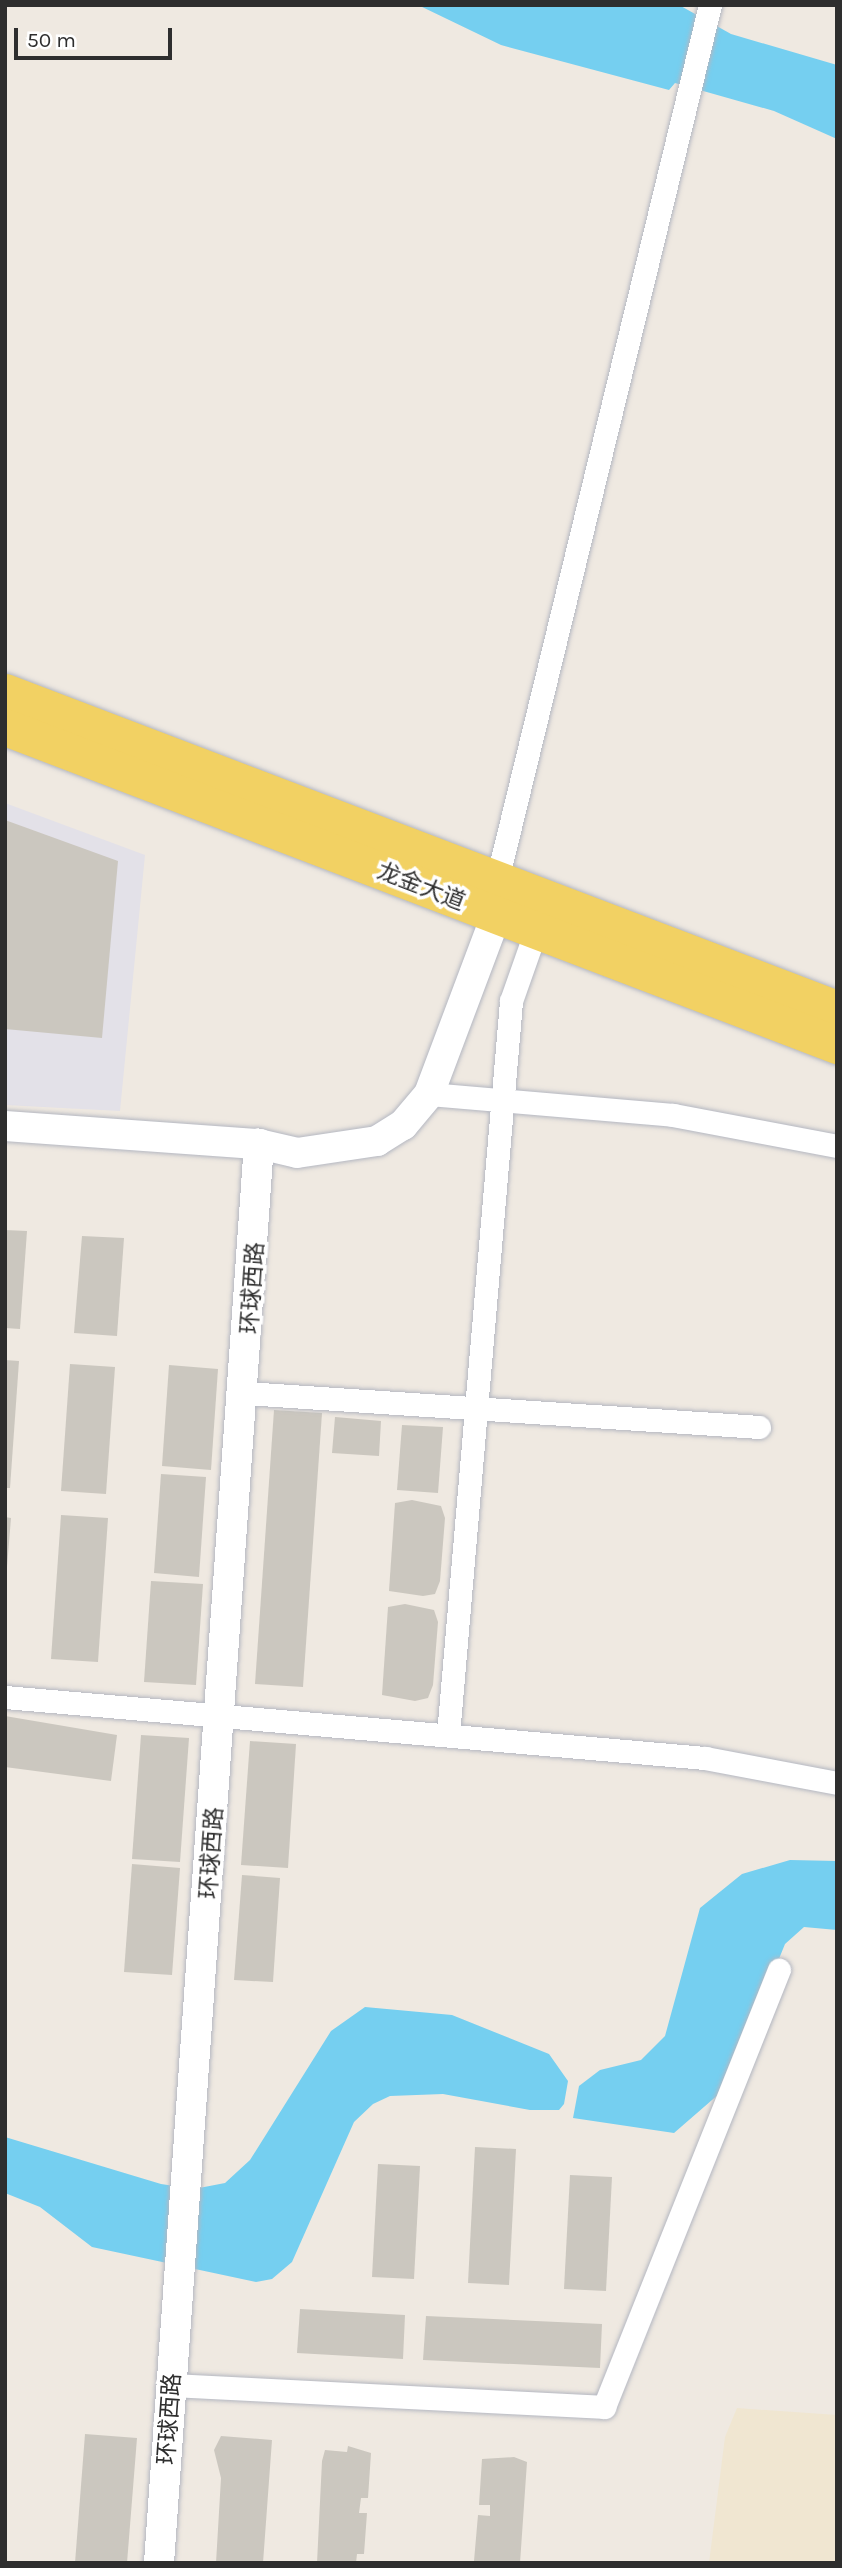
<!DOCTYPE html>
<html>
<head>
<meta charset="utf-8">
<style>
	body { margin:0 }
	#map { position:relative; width:842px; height:2568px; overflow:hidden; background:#efe9e1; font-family:Karla,"Noto Sans SC",sans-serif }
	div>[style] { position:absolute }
	.industrial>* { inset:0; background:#e3e1e8 }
	.education>* { inset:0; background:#f0e6d1 }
	.water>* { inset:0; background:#75cff0 }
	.building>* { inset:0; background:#cbc7bf }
	.roads { filter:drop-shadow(0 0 2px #b4b7c1) drop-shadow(0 0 2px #b4b7c1) }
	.minor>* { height:23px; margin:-11.5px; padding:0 11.5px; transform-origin:11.5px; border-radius:11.5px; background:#fff }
	.tertiary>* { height:30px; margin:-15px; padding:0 15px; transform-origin:15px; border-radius:15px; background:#fff }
	.primary>* { height:37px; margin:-18.5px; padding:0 18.5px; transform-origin:18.5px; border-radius:18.5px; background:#f2d163 }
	span { translate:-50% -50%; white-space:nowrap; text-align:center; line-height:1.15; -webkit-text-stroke:7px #fff; paint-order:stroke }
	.street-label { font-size:23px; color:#2e2e2e }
	.frame { position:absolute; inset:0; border:7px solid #2e2e2e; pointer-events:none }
	.scale { position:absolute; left:14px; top:28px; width:158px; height:32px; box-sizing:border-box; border:4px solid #2e2e2e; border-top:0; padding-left:9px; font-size:21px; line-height:24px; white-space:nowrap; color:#2e2e2e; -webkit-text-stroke:5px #fff; paint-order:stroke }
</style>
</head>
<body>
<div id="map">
	<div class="industrial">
		<div style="clip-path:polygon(5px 803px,145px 855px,120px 1111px,5px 1105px)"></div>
	</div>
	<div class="education">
		<div style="clip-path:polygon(737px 2408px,837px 2415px,837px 2563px,709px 2563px,725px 2437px)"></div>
	</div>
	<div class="water">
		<div style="clip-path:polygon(418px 5px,679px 5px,731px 34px,837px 65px,837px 139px,774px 111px,675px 83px,669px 90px,501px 45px)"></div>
		<div style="clip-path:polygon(790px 1860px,837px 1861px,837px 1930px,804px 1927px,785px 1944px,727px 2087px,674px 2133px,573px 2118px,579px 2086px,600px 2070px,641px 2060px,665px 2036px,700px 1908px,742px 1874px)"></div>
		<div style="clip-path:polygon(365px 2007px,452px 2015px,549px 2054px,568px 2081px,564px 2104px,559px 2110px,530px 2110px,443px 2094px,390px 2096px,373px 2104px,354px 2122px,292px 2262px,272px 2279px,256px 2282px,92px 2247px,40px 2207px,5px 2193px,5px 2137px,161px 2184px,194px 2189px,225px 2183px,250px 2160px,331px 2031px)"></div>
	</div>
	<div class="building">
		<div style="clip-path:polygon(5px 820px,118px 861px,102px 1038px,5px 1029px)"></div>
		<div style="clip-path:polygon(5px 1230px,27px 1231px,20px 1329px,5px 1328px)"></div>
		<div style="clip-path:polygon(82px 1236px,124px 1238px,117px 1336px,74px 1333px)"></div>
		<div style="clip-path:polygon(5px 1360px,19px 1361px,10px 1488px,5px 1488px)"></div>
		<div style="clip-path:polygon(70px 1364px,115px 1367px,106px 1494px,61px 1491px)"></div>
		<div style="clip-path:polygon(169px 1365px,218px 1369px,211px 1470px,162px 1466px)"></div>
		<div style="clip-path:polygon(274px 1410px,322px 1413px,303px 1687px,255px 1684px)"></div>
		<div style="clip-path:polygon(335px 1417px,381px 1421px,379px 1456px,332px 1453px)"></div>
		<div style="clip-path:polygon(402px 1425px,443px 1427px,438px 1493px,397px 1490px)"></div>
		<div style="clip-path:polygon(161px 1474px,206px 1477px,199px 1577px,154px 1573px)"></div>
		<div style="clip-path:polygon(412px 1500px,441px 1506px,445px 1518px,440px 1581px,435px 1594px,423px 1596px,389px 1591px,395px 1503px)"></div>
		<div style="clip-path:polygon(61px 1515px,108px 1518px,98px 1662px,51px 1659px)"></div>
		<div style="clip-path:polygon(5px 1517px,11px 1518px,7px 1567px,5px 1567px)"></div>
		<div style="clip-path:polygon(151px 1581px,203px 1584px,196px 1685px,144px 1682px)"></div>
		<div style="clip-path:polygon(405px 1604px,434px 1610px,438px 1622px,433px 1685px,428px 1698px,415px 1701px,382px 1695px,388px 1607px)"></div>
		<div style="clip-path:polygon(5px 1716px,117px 1735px,111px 1781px,5px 1767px)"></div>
		<div style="clip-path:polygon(141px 1735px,189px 1738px,180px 1862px,132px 1859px)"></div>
		<div style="clip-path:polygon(250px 1741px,296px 1744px,288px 1868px,241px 1865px)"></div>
		<div style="clip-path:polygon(132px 1864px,180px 1868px,172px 1975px,124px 1972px)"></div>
		<div style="clip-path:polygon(242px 1875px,280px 1878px,273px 1982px,234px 1980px)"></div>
		<div style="clip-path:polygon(475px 2147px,516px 2149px,509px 2285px,468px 2283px)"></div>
		<div style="clip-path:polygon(378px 2164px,420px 2166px,414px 2279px,372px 2277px)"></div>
		<div style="clip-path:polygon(570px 2175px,612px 2177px,606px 2291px,564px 2289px)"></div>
		<div style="clip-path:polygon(300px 2309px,405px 2315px,403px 2359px,297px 2353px)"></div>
		<div style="clip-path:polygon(426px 2316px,602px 2324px,600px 2368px,423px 2360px)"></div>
		<div style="clip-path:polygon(85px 2434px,137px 2438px,127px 2563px,75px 2563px)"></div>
		<div style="clip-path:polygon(221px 2436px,272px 2440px,263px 2563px,216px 2563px,221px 2478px,214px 2450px)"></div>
		<div style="clip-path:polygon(348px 2446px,371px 2453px,368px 2498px,361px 2498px,359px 2513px,367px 2513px,364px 2554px,357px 2554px,356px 2563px,317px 2563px,322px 2461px,325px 2450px,347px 2452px)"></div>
		<div style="clip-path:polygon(514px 2457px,527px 2462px,520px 2563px,474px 2561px,478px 2515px,490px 2516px,490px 2505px,479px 2505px,482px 2459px)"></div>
	</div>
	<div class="roads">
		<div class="minor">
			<div style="left:497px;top:880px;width:901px;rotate:-76.32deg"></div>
			<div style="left:429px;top:1094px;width:245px;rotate:4.9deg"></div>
			<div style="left:673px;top:1115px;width:167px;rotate:10.7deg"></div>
			<div style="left:245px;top:1393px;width:515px;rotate:3.78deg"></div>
			<div style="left:5px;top:1697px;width:703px;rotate:4.98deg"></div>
			<div style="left:705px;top:1758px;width:134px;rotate:10.7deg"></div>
			<div style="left:448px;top:1735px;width:737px;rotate:-85.09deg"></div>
			<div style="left:511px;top:1001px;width:75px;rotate:-70.6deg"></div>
			<div style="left:173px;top:2385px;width:432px;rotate:2.9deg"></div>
			<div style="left:604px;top:2407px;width:471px;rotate:-68.2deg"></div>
		</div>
		<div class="tertiary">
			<div style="left:5px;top:1126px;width:255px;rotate:4.1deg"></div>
			<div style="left:259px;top:1144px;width:39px;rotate:13deg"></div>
			<div style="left:297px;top:1153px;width:81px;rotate:-8.5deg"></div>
			<div style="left:377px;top:1141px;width:31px;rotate:-32deg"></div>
			<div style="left:403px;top:1125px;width:40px;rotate:-50deg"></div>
			<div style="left:429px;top:1094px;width:214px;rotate:-69.4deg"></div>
			<div style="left:159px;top:2563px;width:1423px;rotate:-85.97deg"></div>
		</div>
		<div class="primary">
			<div style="left:5px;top:692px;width:890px;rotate:20.86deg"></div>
			<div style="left:5px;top:727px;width:891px;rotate:20.92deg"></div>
		</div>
	</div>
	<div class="street-label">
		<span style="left:421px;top:887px;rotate:21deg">龙金大道</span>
		<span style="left:253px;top:1288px;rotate:-86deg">环球西路</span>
		<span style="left:212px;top:1853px;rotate:-86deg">环球西路</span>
		<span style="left:170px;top:2419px;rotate:-86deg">环球西路</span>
	</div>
	<div class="frame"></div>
	<div class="scale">50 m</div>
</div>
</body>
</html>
